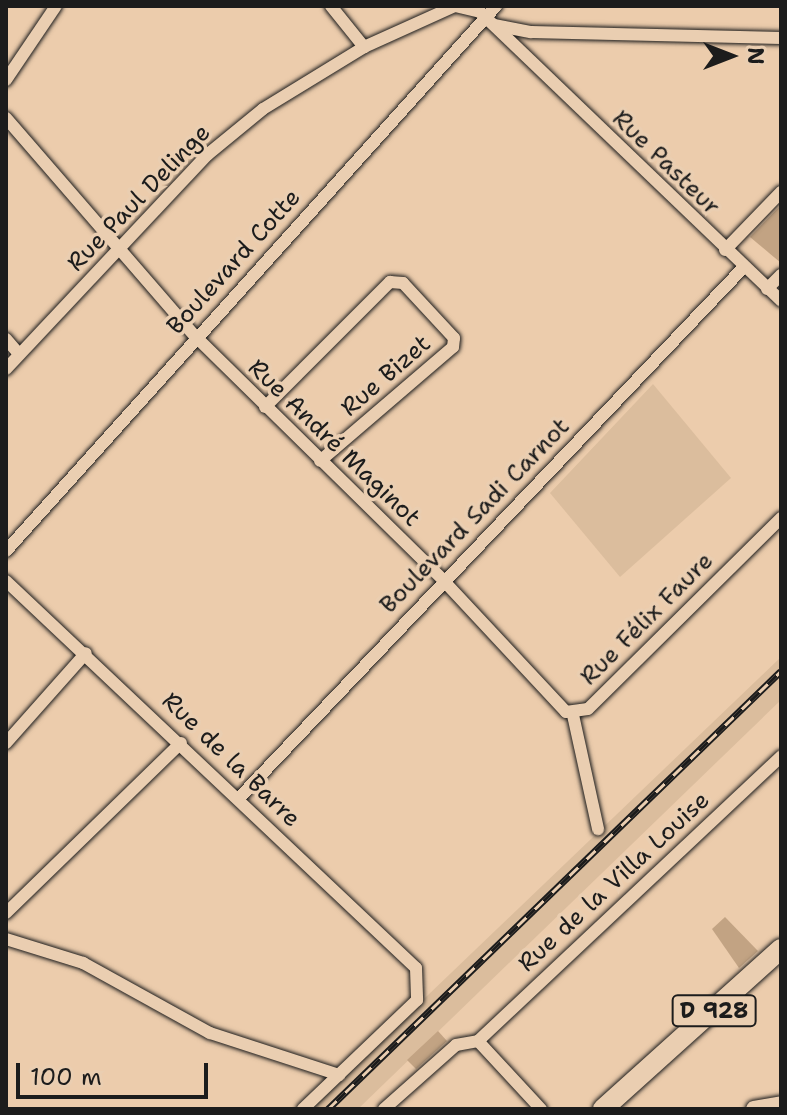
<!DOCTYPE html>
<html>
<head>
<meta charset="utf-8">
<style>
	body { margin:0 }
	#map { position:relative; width:787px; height:1115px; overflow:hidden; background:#ecccac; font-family:"Shantell Sans",sans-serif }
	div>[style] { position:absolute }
	.built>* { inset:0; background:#dbbd9d }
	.building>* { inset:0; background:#c2a383 }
	.roads { filter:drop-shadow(0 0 2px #1c1c1c) drop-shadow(0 0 2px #1c1c1c) }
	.minor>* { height:12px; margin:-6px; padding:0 6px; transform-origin:6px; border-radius:6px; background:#eaceb1 }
	.tertiary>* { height:16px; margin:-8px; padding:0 8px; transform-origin:8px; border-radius:8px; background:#eaceb1 }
	.primary>* { height:20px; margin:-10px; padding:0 10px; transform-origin:10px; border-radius:10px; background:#eaceb1 }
	.rail>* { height:7px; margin-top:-3.5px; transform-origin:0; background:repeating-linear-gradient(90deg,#eaceb1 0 12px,#1c1c1c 0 24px); box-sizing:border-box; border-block:2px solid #1c1c1c }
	span { translate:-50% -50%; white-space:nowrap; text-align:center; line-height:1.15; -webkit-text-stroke:7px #eaceb1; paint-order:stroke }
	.shield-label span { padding:2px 6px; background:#eaceb1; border:2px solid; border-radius:6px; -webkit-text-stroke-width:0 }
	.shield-label { font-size:22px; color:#1c1c1c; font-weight:700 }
	.street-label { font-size:24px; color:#1c1c1c }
	.frame { position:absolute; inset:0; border:8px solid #1c1c1c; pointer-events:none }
	.north { position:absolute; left:691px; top:16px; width:80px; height:80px; -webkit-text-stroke:6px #eaceb1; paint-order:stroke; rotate:90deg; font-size:22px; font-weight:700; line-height:32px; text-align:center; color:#1c1c1c }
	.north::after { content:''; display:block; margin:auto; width:28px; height:36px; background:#1c1c1c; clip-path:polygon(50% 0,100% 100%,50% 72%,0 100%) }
	.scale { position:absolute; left:16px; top:1063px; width:192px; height:36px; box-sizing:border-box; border:4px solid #1c1c1c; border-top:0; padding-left:10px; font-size:24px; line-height:28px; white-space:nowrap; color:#1c1c1c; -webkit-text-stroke:6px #eaceb1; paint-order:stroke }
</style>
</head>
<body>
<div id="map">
	<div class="built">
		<div style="clip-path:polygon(653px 384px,731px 478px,620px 577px,550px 493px)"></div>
		<div style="clip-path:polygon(781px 657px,781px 700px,358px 1109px,309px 1109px)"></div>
	</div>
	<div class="building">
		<div style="clip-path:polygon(781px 205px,781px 263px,750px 237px)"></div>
		<div style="clip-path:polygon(725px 917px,758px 951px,739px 968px,712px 929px)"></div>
		<div style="clip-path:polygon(438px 1031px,447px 1041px,416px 1069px,407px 1060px)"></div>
	</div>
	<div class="roads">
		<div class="minor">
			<div style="left:331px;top:6px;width:53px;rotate:51.2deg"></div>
			<div style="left:494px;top:25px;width:38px;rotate:11deg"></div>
			<div style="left:531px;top:32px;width:250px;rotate:1.4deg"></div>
			<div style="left:6px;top:80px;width:89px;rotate:-56deg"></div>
			<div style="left:6px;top:118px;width:290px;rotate:49.1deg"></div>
			<div style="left:196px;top:337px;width:346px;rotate:44.5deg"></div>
			<div style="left:443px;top:580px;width:180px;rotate:47deg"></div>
			<div style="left:566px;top:712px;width:22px;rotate:-8deg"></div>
			<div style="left:588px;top:709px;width:272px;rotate:-44.7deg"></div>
			<div style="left:725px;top:250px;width:81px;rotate:-46deg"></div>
			<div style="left:767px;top:289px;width:20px;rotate:-45deg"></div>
			<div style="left:6px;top:339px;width:20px;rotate:49deg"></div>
			<div style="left:6px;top:369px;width:294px;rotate:-46.8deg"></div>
			<div style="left:207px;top:155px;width:72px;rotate:-39.4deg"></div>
			<div style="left:263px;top:109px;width:119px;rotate:-31.5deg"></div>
			<div style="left:364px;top:47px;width:100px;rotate:-24.3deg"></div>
			<div style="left:455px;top:6px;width:26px;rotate:13deg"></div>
			<div style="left:480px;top:12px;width:417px;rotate:43.8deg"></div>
			<div style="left:265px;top:407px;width:177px;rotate:-45deg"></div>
			<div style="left:390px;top:282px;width:13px;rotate:4deg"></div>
			<div style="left:403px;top:283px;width:75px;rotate:47.2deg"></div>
			<div style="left:454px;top:338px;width:9px;rotate:96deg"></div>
			<div style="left:453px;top:347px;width:175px;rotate:139.4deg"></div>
			<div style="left:6px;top:551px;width:733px;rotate:-48.04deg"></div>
			<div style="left:6px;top:581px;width:564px;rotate:43.35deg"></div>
			<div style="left:416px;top:968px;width:32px;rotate:88deg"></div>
			<div style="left:417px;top:1000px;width:158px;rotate:136.3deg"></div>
			<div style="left:573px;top:715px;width:117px;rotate:77.6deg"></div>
			<div style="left:6px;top:743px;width:120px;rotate:-48.4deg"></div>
			<div style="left:239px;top:798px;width:733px;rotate:-46.44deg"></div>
			<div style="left:6px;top:913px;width:244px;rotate:-44.2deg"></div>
			<div style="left:6px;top:939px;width:81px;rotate:17.3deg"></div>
			<div style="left:83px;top:963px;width:145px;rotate:28.9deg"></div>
			<div style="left:210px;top:1033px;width:136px;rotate:18deg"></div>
			<div style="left:478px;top:1041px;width:416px;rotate:-43.2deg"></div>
			<div style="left:478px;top:1041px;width:93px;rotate:47.2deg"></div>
			<div style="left:384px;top:1109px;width:96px;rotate:-41.6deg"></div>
			<div style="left:456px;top:1045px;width:22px;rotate:-10deg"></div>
		</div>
		<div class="tertiary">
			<div style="left:754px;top:1109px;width:27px;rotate:-10deg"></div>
		</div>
		<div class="primary">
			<div style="left:603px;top:1109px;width:239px;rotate:-42deg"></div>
		</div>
	</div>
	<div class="rail">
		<div style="left:328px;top:1109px;width:630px;rotate:-44.04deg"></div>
	</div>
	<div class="shield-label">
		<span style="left:714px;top:1011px">D 928</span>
	</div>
	<div class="street-label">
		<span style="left:666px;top:163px;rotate:44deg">Rue Pasteur</span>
		<span style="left:139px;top:198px;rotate:-46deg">Rue Paul Delinge</span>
		<span style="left:234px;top:262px;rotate:-48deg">Boulevard Cotte</span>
		<span style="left:386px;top:376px;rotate:-41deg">Rue Bizet</span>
		<span style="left:334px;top:443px;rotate:44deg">Rue André Maginot</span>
		<span style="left:475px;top:516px;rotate:-46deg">Boulevard Sadi Carnot</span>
		<span style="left:647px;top:619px;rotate:-45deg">Rue Félix Faure</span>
		<span style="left:231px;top:760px;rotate:44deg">Rue de la Barre</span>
		<span style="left:614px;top:882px;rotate:-43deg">Rue de la Villa Louise</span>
	</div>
	<div class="frame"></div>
	<div class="north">N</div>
	<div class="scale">100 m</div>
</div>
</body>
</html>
